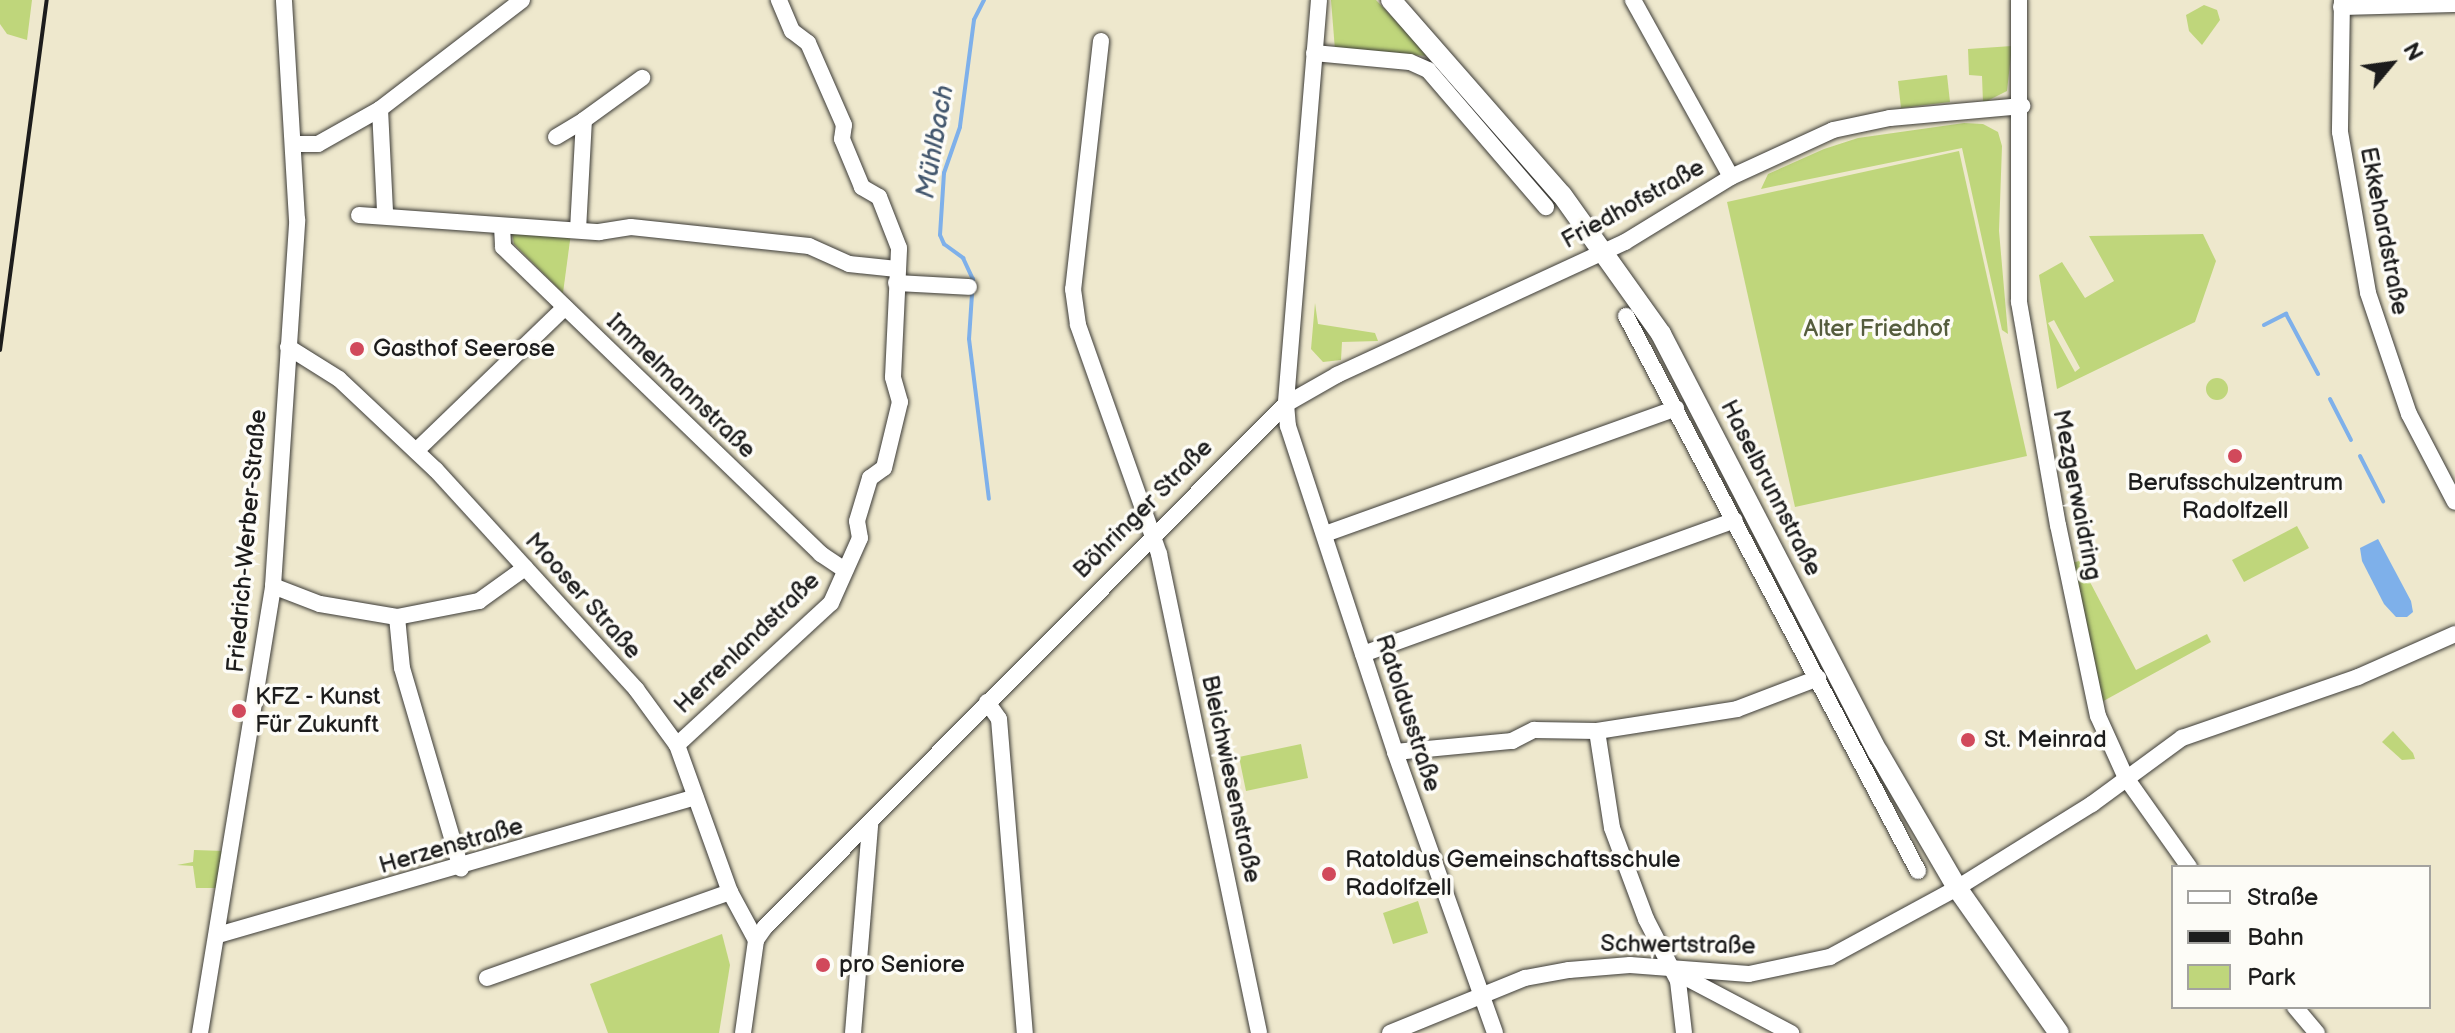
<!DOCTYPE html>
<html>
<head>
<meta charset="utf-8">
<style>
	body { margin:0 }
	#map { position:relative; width:2455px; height:1033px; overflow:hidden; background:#eee8cd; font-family:"Balsamiq Sans",sans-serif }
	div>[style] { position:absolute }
	.green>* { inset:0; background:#bfd67b }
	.round { border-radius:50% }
	.water>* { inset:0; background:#7eb0ea }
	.stream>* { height:4px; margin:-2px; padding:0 2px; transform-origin:2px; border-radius:2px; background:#7eb0ea }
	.roads { filter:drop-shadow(0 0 2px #3c3b37) drop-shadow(0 0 2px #3c3b37) }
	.minor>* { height:16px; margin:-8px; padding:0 8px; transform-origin:8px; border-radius:8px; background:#fff }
	.major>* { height:20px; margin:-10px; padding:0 10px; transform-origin:10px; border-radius:10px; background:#fff }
	.rail>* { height:4px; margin:-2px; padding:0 2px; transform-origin:2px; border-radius:2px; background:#1c1c1c }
	.dots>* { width:22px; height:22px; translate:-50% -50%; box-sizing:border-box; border:4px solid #fdfcf7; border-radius:50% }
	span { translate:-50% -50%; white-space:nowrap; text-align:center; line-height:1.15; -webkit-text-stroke:7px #fdfcf7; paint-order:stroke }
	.street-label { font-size:24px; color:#1c1c1c }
	.park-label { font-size:24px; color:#555d3d }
	.poi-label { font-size:24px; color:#1c1c1c }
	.left { translate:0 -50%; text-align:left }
	.water-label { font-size:26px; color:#43576e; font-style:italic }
	.legend { position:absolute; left:2171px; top:865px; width:260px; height:144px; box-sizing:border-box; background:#fdfcf7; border:2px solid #a3a29f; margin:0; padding:10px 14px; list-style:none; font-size:24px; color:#1c1c1c }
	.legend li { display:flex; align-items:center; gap:16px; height:40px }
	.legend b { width:40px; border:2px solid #a3a29f }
	.north { position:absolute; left:2351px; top:24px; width:80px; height:80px; -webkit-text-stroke:6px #fdfcf7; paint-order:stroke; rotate:61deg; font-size:22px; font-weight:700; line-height:32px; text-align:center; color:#1c1c1c }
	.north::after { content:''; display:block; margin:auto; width:28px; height:36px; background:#1c1c1c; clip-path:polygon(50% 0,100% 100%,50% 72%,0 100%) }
</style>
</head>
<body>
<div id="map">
	<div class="green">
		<div style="clip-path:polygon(0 0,32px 0,27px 40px,7px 34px,0 24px)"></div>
		<div style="clip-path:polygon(1331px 0,1376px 0,1429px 56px,1335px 50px)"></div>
		<div style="clip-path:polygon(2204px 5px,2217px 10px,2220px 20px,2202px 45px,2189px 31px,2186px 15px)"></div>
		<div style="clip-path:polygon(2012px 46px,2007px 91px,1983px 103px,1982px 76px,1969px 75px,1968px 49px)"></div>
		<div style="clip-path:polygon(1947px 75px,1950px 102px,1901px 108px,1898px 81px)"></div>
		<div style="clip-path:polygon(1964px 123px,1983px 124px,1998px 132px,2002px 146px,1999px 231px,2008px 334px,2002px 330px,1962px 148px,1761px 189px,1768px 174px,1824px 149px,1858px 138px)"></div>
		<div style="clip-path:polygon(1959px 151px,2027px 456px,1795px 507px,1727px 202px)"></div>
		<div style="clip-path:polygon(512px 233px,571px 233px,563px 293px,514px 244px)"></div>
		<div style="clip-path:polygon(evenodd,2203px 234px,2216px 261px,2195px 322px,2057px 389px,2039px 275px,2062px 262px,2085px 298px,2114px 281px,2089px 236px,2203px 234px,2054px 320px,2080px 368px,2075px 372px,2048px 323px,2054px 320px)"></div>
		<div style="clip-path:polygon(1315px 303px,1318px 324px,1375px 333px,1378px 341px,1342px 342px,1341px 360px,1323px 362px,1311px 349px)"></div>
		<div class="round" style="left:2206px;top:378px;width:22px;height:22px"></div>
		<div style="clip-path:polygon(2297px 526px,2309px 548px,2244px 582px,2232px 560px)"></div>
		<div style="clip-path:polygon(2079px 561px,2136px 670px,2207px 634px,2211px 642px,2098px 704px,2069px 564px)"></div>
		<div style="clip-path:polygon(2393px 731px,2413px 753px,2415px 759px,2402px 760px,2382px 742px)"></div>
		<div style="clip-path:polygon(1301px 744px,1308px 778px,1246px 791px,1239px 757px)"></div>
		<div style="clip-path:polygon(194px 850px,224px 851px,218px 888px,196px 888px,193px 866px,177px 865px,193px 862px)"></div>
		<div style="clip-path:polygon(1418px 901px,1428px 933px,1393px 944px,1383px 913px)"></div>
		<div style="clip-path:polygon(722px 934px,730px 965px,719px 1033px,608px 1033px,590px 984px)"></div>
	</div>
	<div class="water">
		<div style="clip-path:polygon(2378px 539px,2411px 601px,2413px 612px,2407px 617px,2396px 617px,2384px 604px,2362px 561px,2360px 548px)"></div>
	</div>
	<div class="stream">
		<div style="left:984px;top:0;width:22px;rotate:117deg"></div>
		<div style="left:974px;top:20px;width:108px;rotate:97.5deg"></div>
		<div style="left:960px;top:127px;width:49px;rotate:109.2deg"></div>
		<div style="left:944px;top:173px;width:62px;rotate:93.7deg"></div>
		<div style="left:940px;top:235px;width:10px;rotate:66deg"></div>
		<div style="left:944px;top:244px;width:24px;rotate:36deg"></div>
		<div style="left:963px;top:258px;width:23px;rotate:65deg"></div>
		<div style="left:973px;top:279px;width:60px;rotate:93.8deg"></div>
		<div style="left:969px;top:339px;width:161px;rotate:82.9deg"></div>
		<div style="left:2264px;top:325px;width:25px;rotate:-27deg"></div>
		<div style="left:2286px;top:314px;width:68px;rotate:61.9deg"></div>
		<div style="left:2330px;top:399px;width:46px;rotate:62.9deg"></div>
		<div style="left:2360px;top:456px;width:51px;rotate:62.9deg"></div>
	</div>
	<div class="roads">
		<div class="minor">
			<div style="left:1319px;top:0;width:405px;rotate:94.7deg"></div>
			<div style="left:1286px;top:404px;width:22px;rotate:85deg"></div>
			<div style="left:1288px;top:426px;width:343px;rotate:71.8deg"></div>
			<div style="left:1395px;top:752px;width:298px;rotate:70.4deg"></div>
			<div style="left:1633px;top:0;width:202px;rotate:61deg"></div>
			<div style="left:2019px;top:0;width:302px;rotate:90deg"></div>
			<div style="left:2019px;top:302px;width:226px;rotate:80.1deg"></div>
			<div style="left:2058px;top:525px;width:195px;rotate:78.2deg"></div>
			<div style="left:2098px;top:716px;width:68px;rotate:65.7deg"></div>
			<div style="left:2126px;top:778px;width:109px;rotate:54.7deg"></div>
			<div style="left:2342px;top:0;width:132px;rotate:90.9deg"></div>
			<div style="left:2340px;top:132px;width:163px;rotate:80.1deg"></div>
			<div style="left:2368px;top:293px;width:128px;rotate:71.3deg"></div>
			<div style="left:2409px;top:414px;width:99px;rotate:62.4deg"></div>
			<div style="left:2341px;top:7px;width:114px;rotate:-1.5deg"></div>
			<div style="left:1101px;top:41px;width:250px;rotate:96.4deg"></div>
			<div style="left:1073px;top:289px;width:36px;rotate:82deg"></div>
			<div style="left:1078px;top:325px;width:243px;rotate:70.5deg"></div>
			<div style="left:1159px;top:554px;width:489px;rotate:78.2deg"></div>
			<div style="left:1314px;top:53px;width:96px;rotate:5.4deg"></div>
			<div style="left:1410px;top:62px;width:20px;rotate:24deg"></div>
			<div style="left:1428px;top:70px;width:181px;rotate:49.3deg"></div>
			<div style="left:380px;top:109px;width:104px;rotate:87.2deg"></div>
			<div style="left:556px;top:137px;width:33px;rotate:-31deg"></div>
			<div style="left:295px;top:144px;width:23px"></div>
			<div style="left:318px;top:144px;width:71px;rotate:-29.4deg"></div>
			<div style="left:380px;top:109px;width:179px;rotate:-37.5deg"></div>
			<div style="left:359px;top:215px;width:241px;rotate:4.1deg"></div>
			<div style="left:599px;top:232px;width:32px;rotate:-9deg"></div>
			<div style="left:631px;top:227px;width:179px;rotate:6.1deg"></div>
			<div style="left:809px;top:246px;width:44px;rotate:24.2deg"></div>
			<div style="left:849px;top:264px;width:48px;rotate:5.9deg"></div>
			<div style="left:502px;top:226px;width:21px;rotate:87deg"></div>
			<div style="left:503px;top:247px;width:442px;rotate:44deg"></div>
			<div style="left:821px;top:554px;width:29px;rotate:34deg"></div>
			<div style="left:578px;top:230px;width:110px;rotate:-86.9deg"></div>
			<div style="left:584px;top:120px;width:72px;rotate:-35.9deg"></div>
			<div style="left:896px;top:283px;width:73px;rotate:3.1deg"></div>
			<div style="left:1626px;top:316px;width:627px;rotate:62.25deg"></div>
			<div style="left:288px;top:347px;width:60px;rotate:32.1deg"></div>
			<div style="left:339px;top:379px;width:133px;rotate:43.2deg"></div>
			<div style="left:436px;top:470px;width:297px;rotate:47.6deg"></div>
			<div style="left:636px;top:689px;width:69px;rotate:53.8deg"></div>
			<div style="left:677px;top:745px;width:156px;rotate:70.2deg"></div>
			<div style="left:730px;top:892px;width:55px;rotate:61.6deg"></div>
			<div style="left:416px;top:451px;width:207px;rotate:-44deg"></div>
			<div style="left:1325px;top:534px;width:373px;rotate:-19.7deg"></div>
			<div style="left:273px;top:586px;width:50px;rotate:21deg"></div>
			<div style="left:320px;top:604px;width:78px;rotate:9.6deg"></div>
			<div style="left:397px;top:617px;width:84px;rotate:-11deg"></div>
			<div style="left:479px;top:601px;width:57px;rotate:-35.7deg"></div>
			<div style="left:397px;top:617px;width:51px;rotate:84.4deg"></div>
			<div style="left:402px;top:668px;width:209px;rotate:73.6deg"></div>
			<div style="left:1363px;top:654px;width:395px;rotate:-19.8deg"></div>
			<div style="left:987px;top:702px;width:21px;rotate:55deg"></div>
			<div style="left:999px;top:719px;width:315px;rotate:85.3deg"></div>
			<div style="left:1597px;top:731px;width:98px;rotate:81.2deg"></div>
			<div style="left:1612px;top:828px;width:97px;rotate:69.5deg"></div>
			<div style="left:1646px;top:919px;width:70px;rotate:62.7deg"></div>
			<div style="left:1678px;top:981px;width:52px;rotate:83.4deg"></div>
			<div style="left:677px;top:745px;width:209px;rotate:-42.7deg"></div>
			<div style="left:831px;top:603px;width:71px;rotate:-66deg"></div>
			<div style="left:860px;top:538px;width:17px;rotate:-100deg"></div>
			<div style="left:857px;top:521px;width:45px;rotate:-73.2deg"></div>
			<div style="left:870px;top:478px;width:17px;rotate:-36deg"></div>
			<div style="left:884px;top:468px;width:68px;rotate:-76.4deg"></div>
			<div style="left:900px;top:402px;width:26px;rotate:-106deg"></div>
			<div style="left:893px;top:377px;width:129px;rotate:-87.3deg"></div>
			<div style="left:899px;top:248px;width:55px;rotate:-111.4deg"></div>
			<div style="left:879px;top:197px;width:20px;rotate:-150deg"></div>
			<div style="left:862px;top:187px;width:52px;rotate:-112.6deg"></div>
			<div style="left:842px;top:139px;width:14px;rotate:-82deg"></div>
			<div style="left:844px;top:125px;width:90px;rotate:-113.7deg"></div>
			<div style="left:808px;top:43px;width:20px;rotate:-143deg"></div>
			<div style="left:792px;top:31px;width:34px;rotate:-113deg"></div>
			<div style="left:1395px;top:752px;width:118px;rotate:-5.4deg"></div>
			<div style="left:1512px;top:741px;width:25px;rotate:-27deg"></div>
			<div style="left:1534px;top:730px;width:63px;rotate:0.9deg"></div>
			<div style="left:1597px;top:731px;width:142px;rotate:-8.9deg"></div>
			<div style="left:1737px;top:709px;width:87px;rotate:-20.9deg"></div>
			<div style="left:218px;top:935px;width:497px;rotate:-16.1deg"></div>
			<div style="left:1679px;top:974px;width:127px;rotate:27.8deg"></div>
			<div style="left:487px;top:978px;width:258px;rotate:-19.5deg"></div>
			<div style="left:2295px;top:1007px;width:34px;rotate:50deg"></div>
			<div style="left:200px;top:1033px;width:453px;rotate:-80.7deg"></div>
			<div style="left:273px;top:586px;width:367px;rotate:-86.2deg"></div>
			<div style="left:297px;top:220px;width:220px;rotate:-93.4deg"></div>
			<div style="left:743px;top:1033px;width:94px;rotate:-82deg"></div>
			<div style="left:756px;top:940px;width:16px;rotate:-55deg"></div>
			<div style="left:765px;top:927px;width:738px;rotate:-45.11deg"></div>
			<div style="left:1286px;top:404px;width:59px;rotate:-29.6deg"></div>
			<div style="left:1337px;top:375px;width:317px;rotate:-24.8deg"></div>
			<div style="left:1625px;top:242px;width:124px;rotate:-31.5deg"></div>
			<div style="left:1731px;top:177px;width:112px;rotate:-24.7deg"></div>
			<div style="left:1833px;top:130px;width:58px;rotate:-11.9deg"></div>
			<div style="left:1890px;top:118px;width:133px;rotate:-5.2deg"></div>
			<div style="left:853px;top:1033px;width:209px;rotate:-85.3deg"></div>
			<div style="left:1390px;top:1033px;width:146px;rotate:-22.2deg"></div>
			<div style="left:1525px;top:978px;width:45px;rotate:-10.3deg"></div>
			<div style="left:1569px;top:970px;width:61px;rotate:-4.7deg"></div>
			<div style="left:1630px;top:965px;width:119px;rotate:4.3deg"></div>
			<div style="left:1749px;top:974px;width:83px;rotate:-11.9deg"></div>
			<div style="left:1830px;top:957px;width:145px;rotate:-28.5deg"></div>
			<div style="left:1957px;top:888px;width:159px;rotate:-31.9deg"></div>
			<div style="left:2092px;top:804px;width:112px;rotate:-36.3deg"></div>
			<div style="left:2182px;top:738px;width:186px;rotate:-19.1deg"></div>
			<div style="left:2358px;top:677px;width:106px;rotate:-23.9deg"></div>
		</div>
		<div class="major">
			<div style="left:1391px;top:0;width:259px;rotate:48.8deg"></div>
			<div style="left:1562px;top:195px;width:171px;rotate:54.5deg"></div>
			<div style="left:1661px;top:334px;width:471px;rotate:62.6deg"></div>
			<div style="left:1878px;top:752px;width:157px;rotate:59.8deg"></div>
			<div style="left:1957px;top:888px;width:177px;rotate:54.9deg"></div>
		</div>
	</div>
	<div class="rail">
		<div style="left:0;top:350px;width:353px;rotate:-82.4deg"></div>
	</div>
	<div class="dots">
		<div style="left:357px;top:349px;background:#d1495b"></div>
		<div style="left:2235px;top:456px;background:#d1495b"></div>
		<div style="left:239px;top:711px;background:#d1495b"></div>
		<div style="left:1968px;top:740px;background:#d1495b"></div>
		<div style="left:1329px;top:874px;background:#d1495b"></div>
		<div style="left:823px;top:965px;background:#d1495b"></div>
	</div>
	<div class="street-label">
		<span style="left:1633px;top:204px;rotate:-29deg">Friedhofstraße</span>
		<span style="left:2384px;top:231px;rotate:79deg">Ekkehardstraße</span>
		<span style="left:681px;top:386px;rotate:44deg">Immelmannstraße</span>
		<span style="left:1771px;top:488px;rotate:63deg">Haselbrunnstraße</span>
		<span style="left:2077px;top:495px;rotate:79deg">Mezgerwaidring</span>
		<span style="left:1143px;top:509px;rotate:-45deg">Böhringer Straße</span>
		<span style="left:247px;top:541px;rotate:-85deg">Friedrich-Werber-Straße</span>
		<span style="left:583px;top:596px;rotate:48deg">Mooser Straße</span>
		<span style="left:747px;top:643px;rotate:-44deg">Herrenlandstraße</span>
		<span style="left:1408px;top:713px;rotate:72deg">Ratoldusstraße</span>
		<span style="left:1231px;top:779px;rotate:78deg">Bleichwiesenstraße</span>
		<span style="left:451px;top:846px;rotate:-16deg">Herzenstraße</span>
		<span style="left:1678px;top:945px;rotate:1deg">Schwertstraße</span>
	</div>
	<div class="park-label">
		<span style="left:1877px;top:329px">Alter Friedhof</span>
	</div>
	<div class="poi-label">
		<span class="left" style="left:373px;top:349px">Gasthof Seerose</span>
		<span style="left:2235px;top:497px">Berufsschulzentrum<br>Radolfzell</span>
		<span class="left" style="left:255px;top:711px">KFZ - Kunst<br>Für Zukunft</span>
		<span class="left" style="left:1984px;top:740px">St. Meinrad</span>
		<span class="left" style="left:1345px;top:874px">Ratoldus Gemeinschaftsschule<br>Radolfzell</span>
		<span class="left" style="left:839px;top:965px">pro Seniore</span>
	</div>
	<div class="water-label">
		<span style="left:936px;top:142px;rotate:-80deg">Mühlbach</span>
	</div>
	<ul class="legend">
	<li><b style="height:10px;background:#fff"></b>Straße</li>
	<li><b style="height:10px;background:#1c1c1c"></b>Bahn</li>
	<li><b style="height:22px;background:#bfd67b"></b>Park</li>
	</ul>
	<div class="north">N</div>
</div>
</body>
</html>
